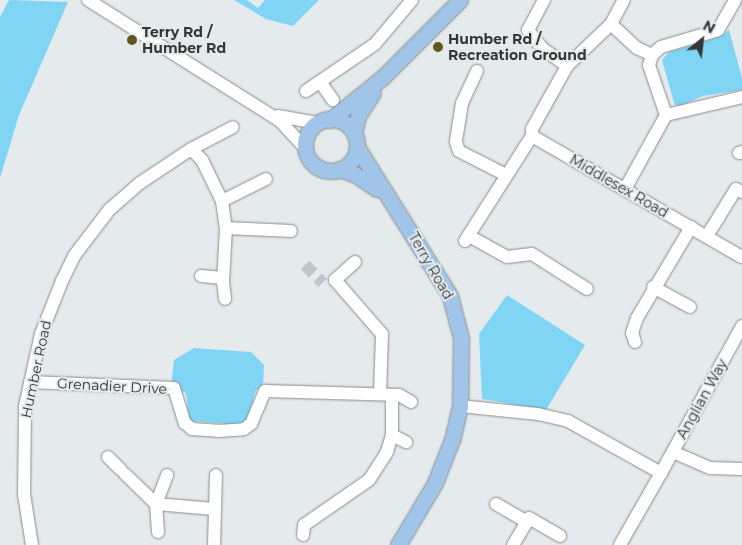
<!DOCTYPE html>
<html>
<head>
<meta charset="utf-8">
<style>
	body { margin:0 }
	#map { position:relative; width:742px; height:545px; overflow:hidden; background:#e5eaec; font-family:Montserrat,sans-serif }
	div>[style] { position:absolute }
	.green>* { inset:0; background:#80d5f5 }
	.minor-tunnel>* { height:12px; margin-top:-6px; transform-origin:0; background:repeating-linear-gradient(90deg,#c2c6c8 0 12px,transparent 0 18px) }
	.roads { filter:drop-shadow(0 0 1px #888c8e) drop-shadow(0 0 1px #888c8e) }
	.minor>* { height:12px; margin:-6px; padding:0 6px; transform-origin:6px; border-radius:6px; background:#fff }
	.major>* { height:15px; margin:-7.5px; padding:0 7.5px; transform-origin:7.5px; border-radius:7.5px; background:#a0c5e9 }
	.major>.ring { margin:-7.5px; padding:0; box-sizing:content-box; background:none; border:15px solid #a0c5e9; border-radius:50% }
	.dots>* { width:14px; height:14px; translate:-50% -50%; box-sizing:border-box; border:2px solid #e5eaec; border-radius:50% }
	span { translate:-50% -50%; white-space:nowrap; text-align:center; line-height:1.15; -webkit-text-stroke:4px #e5eaec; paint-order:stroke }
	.poi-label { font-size:14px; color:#343636; font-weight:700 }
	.left { translate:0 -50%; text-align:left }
	.street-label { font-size:14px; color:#343636 }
	.north { position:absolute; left:677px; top:15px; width:50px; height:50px; -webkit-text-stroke:4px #e5eaec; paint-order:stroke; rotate:29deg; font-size:14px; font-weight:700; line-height:20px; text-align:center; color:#343636 }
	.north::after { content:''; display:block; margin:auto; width:18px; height:22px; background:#343636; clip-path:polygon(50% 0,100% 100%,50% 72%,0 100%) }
</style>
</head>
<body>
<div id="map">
	<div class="green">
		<div style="clip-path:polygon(9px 0,68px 2px,19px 115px,0 178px,0 17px)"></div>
		<div style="clip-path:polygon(234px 0,247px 0,258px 8px,265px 0,319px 0,293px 26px,266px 19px)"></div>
		<div style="clip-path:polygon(729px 30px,742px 78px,742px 90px,703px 96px,678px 107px,674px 103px,662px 60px,669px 52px,719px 37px)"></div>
		<div style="clip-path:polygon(507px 295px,585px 345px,546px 410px,482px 399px,479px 334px)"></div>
		<div style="clip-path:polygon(194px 348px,251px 352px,264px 365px,263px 388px,256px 390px,248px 418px,241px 425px,192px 421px,189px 418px,186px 393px,171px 386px,174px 360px)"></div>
	</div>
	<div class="minor-tunnel">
		<div style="left:305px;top:265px;width:25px;rotate:45deg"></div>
	</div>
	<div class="roads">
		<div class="minor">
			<div style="left:88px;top:0;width:227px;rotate:32.2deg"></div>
			<div style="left:280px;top:121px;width:37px;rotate:47deg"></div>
			<div style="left:544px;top:0;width:34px;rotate:118deg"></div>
			<div style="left:528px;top:30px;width:23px;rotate:52deg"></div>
			<div style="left:542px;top:48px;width:31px;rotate:36deg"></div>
			<div style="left:611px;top:24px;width:35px;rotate:43deg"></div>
			<div style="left:637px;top:48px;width:17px;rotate:25deg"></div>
			<div style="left:477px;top:71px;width:35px;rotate:115deg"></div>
			<div style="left:462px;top:103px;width:39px;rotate:99deg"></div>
			<div style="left:456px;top:142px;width:9px;rotate:72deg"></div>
			<div style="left:459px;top:151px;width:53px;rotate:27.1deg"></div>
			<div style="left:321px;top:83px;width:21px;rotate:55deg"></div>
			<div style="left:306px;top:91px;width:83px;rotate:-34.3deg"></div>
			<div style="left:375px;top:44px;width:57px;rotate:-49.9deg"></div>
			<div style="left:666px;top:115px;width:78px;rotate:-13.3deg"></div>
			<div style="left:278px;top:116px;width:41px;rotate:9.9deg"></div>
			<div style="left:532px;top:136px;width:242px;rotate:30deg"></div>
			<div style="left:191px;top:149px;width:16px;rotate:45deg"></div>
			<div style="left:202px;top:160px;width:46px;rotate:64deg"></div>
			<div style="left:222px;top:201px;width:27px;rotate:82deg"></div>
			<div style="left:226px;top:228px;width:54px;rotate:93.2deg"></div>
			<div style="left:223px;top:282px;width:17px;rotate:83deg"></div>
			<div style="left:739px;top:153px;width:3px;rotate:-18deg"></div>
			<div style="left:625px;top:189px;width:85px;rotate:-61deg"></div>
			<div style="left:666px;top:115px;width:53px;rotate:-108.8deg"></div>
			<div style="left:649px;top:65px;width:10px;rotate:-73deg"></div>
			<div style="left:652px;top:55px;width:12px;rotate:-42deg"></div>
			<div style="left:661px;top:47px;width:59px;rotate:-16.6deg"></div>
			<div style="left:718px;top:30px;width:34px;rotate:-60deg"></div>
			<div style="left:222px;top:201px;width:49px;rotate:-26.6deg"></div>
			<div style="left:226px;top:228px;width:65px;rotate:2.6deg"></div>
			<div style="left:469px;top:236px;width:43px;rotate:28.9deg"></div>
			<div style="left:507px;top:257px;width:25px;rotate:-7deg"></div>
			<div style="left:532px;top:254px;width:65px;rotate:32.5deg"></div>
			<div style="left:707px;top:236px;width:55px;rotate:-58.3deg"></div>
			<div style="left:736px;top:189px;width:7px;rotate:27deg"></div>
			<div style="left:465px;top:241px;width:125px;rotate:-57.5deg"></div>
			<div style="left:532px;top:136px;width:7px;rotate:-90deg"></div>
			<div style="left:532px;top:129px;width:72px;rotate:-60.9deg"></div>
			<div style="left:567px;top:66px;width:61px;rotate:-43.7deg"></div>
			<div style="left:611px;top:24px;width:27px;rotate:-62deg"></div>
			<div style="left:355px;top:262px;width:27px;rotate:138deg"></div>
			<div style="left:335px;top:280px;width:72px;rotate:49deg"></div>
			<div style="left:382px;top:334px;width:60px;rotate:91.9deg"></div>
			<div style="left:201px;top:276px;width:22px;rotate:5deg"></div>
			<div style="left:653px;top:287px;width:42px;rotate:28.4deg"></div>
			<div style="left:635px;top:342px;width:9px;rotate:-108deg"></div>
			<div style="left:632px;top:333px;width:16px;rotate:-72deg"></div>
			<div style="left:637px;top:318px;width:106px;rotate:-59.3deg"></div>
			<div style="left:30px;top:382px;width:144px;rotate:2.4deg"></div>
			<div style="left:174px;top:388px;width:37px;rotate:73deg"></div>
			<div style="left:185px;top:423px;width:9px;rotate:41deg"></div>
			<div style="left:192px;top:429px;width:26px;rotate:4deg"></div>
			<div style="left:218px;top:431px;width:26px;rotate:-4deg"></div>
			<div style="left:244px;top:429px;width:9px;rotate:-36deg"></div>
			<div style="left:251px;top:424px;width:36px;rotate:-67deg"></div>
			<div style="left:265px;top:391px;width:134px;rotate:1.7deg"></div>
			<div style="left:399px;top:395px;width:14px;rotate:30deg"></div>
			<div style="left:460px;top:406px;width:78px;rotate:5.9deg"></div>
			<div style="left:538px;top:414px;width:31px;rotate:13deg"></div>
			<div style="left:568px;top:421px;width:107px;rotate:29.2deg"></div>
			<div style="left:661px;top:473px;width:83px;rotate:119.7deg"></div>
			<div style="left:392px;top:435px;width:16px;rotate:27deg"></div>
			<div style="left:673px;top:452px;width:40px;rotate:23.4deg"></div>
			<div style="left:710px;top:468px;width:32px;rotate:2deg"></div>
			<div style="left:108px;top:457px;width:18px;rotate:45deg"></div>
			<div style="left:661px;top:473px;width:168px;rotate:-61.1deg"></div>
			<div style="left:125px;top:474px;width:43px;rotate:44.1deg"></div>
			<div style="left:156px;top:504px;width:58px;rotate:4.9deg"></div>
			<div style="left:496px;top:504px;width:34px;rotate:30deg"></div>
			<div style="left:158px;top:532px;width:28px;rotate:-94deg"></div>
			<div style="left:156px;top:504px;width:31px;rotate:-69deg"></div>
			<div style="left:303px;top:535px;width:10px;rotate:-84deg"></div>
			<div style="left:304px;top:525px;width:79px;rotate:-34.7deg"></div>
			<div style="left:369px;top:480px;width:33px;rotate:-57deg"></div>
			<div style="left:387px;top:452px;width:18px;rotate:-74deg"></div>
			<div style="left:392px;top:435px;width:40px;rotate:-90deg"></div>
			<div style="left:32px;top:545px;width:52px;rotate:-98.9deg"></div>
			<div style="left:24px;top:494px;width:88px;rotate:-89.3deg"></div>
			<div style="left:25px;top:406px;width:74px;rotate:-77.5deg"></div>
			<div style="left:41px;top:334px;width:57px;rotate:-68.4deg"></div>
			<div style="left:62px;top:281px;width:28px;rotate:-64deg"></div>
			<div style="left:74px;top:256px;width:58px;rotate:-52.7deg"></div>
			<div style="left:109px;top:210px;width:41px;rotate:-41.1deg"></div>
			<div style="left:140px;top:183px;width:61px;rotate:-33.7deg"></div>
			<div style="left:191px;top:149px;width:47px;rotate:-27.6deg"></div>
			<div style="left:214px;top:545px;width:70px;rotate:-88.4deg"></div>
			<div style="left:513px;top:545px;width:31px;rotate:-59deg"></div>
			<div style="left:529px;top:518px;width:36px;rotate:30deg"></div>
		</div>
		<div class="major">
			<div class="ring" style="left:305px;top:119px;width:37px;height:37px"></div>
			<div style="left:330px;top:120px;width:68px;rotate:-39.1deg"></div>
			<div style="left:383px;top:77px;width:109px;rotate:-45deg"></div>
			<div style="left:354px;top:133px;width:17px;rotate:-77deg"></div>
			<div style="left:358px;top:116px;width:27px;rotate:-57deg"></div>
			<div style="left:357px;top:147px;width:176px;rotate:58deg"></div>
			<div style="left:450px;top:296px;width:43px;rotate:75.3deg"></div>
			<div style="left:461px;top:338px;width:68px;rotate:90.8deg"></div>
			<div style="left:460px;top:406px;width:32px;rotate:103deg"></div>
			<div style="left:453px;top:437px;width:49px;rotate:111.4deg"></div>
			<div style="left:435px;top:483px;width:72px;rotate:120.8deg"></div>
			<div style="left:340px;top:169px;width:17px;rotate:21deg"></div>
			<div style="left:356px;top:175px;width:25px;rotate:34deg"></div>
		</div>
	</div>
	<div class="dots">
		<div style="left:132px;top:40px;background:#625623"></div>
		<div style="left:438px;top:47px;background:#625623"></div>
	</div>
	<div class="poi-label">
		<span class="left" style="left:142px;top:40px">Terry Rd /<br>Humber Rd</span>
		<span class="left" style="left:448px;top:47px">Humber Rd /<br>Recreation Ground</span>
	</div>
	<div class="street-label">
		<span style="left:619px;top:186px;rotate:30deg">Middlesex Road</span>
		<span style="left:431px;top:266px;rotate:60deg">Terry Road</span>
		<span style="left:36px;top:369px;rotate:-78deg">Humber Road</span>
		<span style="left:112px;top:386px;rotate:3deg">Grenadier Drive</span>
		<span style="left:702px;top:399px;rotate:-61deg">Anglian Way</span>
	</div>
	<div class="north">N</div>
</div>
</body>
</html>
